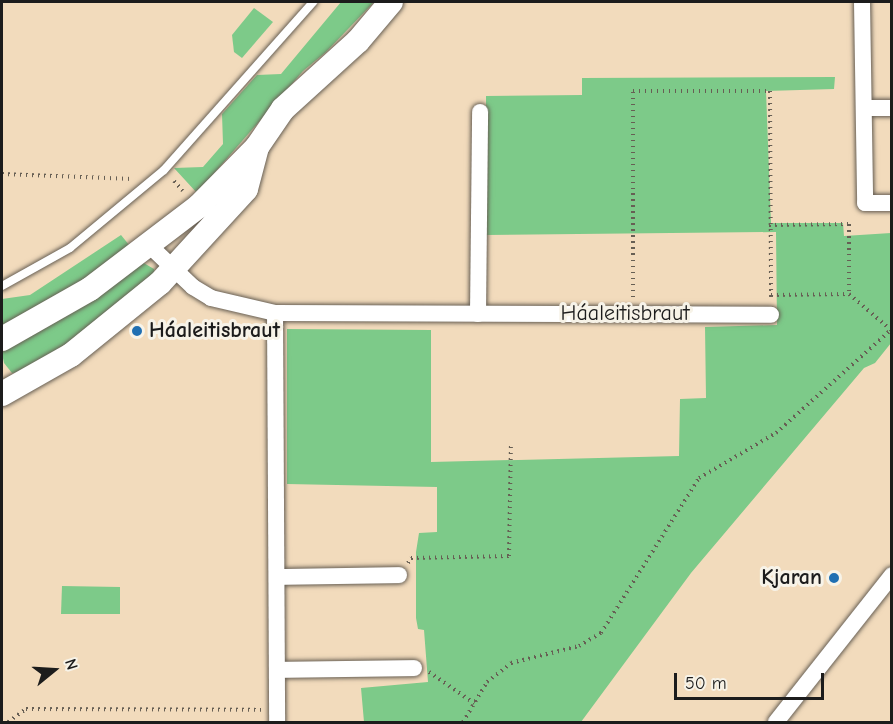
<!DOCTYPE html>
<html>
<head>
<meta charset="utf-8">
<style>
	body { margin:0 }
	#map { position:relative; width:893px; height:724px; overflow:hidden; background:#f2dbbc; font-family:"Comic Neue",sans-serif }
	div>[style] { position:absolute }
	.green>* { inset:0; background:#7dca89 }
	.path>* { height:4px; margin-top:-2px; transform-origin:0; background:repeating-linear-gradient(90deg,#675f54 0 1.5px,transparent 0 6px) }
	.roads { filter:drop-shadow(0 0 2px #675f54) drop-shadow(0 0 2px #675f54) }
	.lane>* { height:8px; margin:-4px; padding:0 4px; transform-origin:4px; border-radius:4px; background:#fff }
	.street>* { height:16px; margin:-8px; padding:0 8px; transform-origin:8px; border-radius:8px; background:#fff }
	.secondary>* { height:24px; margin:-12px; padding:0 12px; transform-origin:12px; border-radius:12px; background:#fff }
	.dots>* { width:16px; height:16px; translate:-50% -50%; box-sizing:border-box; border:3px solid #f7f3e8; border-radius:50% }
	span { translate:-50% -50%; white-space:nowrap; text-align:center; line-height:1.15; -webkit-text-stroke:6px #f7f3e8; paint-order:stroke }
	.street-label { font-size:22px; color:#1c1c1c }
	.poi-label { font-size:22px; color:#1c1c1c; font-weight:700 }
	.left { translate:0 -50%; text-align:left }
	.right { translate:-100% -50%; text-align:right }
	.frame { position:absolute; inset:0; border:3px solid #1c1c1c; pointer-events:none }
	.north { position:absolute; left:24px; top:640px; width:60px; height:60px; -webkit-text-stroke:4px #f7f3e8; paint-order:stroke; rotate:72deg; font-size:16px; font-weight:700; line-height:24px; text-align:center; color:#1c1c1c }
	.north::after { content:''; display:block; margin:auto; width:21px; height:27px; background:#1c1c1c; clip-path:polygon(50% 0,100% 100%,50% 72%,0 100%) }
	.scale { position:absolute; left:674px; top:673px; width:150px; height:27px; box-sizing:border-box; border:3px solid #1c1c1c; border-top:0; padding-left:8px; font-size:18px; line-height:21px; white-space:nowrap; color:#1c1c1c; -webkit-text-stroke:4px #f7f3e8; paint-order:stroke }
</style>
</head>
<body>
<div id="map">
	<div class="green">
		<div style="clip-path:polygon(341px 2px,374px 2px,326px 52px,303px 71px,197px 193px,174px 168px,203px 167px,223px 144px,222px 114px,257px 75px,281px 74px)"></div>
		<div style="clip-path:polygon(254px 8px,273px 22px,242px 58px,234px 52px,232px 35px)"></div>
		<div style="clip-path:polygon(835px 77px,834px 89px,766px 91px,771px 223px,843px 223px,844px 236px,891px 233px,891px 343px,875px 363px,864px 368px,691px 573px,581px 722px,364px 722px,361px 688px,428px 682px,424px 630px,418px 629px,416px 618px,416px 552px,419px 533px,437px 532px,437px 487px,287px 484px,287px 329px,431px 330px,431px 462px,679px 456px,680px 399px,706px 398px,705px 327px,777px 325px,776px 232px,486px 235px,486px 96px,582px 95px,582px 78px)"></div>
		<div style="clip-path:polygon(121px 235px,134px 251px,2px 328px,2px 299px,30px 295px)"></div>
		<div style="clip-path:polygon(142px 262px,154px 269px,155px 278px,102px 322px,27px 371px,12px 373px,4px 363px,2px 353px,10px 344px)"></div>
		<div style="clip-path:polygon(62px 586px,120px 587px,120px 614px,61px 614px)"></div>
	</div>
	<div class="path">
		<div style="left:2px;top:174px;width:131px;rotate:2.2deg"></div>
		<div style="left:174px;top:181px;width:13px;rotate:48deg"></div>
		<div style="left:769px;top:225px;width:80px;rotate:-0.7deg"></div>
		<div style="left:849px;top:224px;width:70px;rotate:90deg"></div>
		<div style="left:771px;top:295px;width:78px;rotate:-0.7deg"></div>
		<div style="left:849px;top:294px;width:55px;rotate:40.6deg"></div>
		<div style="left:633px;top:297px;width:206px;rotate:-90deg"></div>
		<div style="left:633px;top:91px;width:137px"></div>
		<div style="left:770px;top:91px;width:208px;rotate:89.7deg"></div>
		<div style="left:408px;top:563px;width:6px;rotate:-59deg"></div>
		<div style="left:411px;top:558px;width:98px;rotate:-1.2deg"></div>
		<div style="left:509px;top:556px;width:112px;rotate:-89deg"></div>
		<div style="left:429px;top:672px;width:55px;rotate:34.6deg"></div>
		<div style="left:8px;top:722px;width:22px;rotate:-36deg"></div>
		<div style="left:26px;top:709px;width:235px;rotate:0.2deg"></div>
		<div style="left:463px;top:722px;width:47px;rotate:-59deg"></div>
		<div style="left:487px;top:682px;width:31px;rotate:-38deg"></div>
		<div style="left:511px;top:663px;width:70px;rotate:-14deg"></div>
		<div style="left:579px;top:646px;width:26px;rotate:-31deg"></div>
		<div style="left:601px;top:633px;width:183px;rotate:-57.7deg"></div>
		<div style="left:699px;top:478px;width:89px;rotate:-30.3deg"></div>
		<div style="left:776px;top:433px;width:156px;rotate:-41.9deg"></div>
	</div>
	<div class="roads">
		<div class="lane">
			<div style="left:2px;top:286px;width:78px;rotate:-29.2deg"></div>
			<div style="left:70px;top:248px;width:122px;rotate:-39.7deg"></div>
			<div style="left:164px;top:170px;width:225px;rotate:-48.4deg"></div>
		</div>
		<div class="street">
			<div style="left:862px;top:2px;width:201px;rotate:89.1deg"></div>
			<div style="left:865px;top:203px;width:27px"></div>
			<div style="left:864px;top:108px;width:28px"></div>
			<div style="left:150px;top:246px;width:59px;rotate:43.6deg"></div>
			<div style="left:193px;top:287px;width:21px;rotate:31deg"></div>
			<div style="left:211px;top:298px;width:66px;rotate:13.2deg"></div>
			<div style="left:275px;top:313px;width:496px;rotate:0.2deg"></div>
			<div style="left:275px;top:313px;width:409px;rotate:89.7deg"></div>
			<div style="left:478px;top:314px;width:202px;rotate:-89.4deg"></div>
			<div style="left:277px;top:577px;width:122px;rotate:-0.9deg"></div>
			<div style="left:277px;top:670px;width:137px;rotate:-0.8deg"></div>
			<div style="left:776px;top:722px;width:187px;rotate:-51.7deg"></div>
		</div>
		<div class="secondary">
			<div style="left:2px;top:339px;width:101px;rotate:-29.6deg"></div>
			<div style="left:90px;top:289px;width:137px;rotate:-37.3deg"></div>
			<div style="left:199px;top:206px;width:83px;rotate:-45.5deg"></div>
			<div style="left:257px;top:147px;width:46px;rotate:-55.6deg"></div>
			<div style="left:283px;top:109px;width:101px;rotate:-42.2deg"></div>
			<div style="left:358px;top:41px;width:51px;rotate:-49.8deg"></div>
			<div style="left:2px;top:394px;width:79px;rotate:-29.5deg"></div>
			<div style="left:71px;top:355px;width:114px;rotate:-39deg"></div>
			<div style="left:160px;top:283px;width:127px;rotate:-47.5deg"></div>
			<div style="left:246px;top:189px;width:43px;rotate:-75.3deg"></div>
		</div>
	</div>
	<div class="dots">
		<div style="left:137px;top:331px;background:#1f6fb2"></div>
		<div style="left:834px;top:578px;background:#1f6fb2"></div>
	</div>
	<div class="street-label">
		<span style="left:625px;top:314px">Háaleitisbraut</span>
	</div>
	<div class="poi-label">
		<span class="left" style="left:149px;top:331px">Háaleitisbraut</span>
		<span class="right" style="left:822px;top:578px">Kjaran</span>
	</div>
	<div class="frame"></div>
	<div class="north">N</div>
	<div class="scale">50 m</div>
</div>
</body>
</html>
